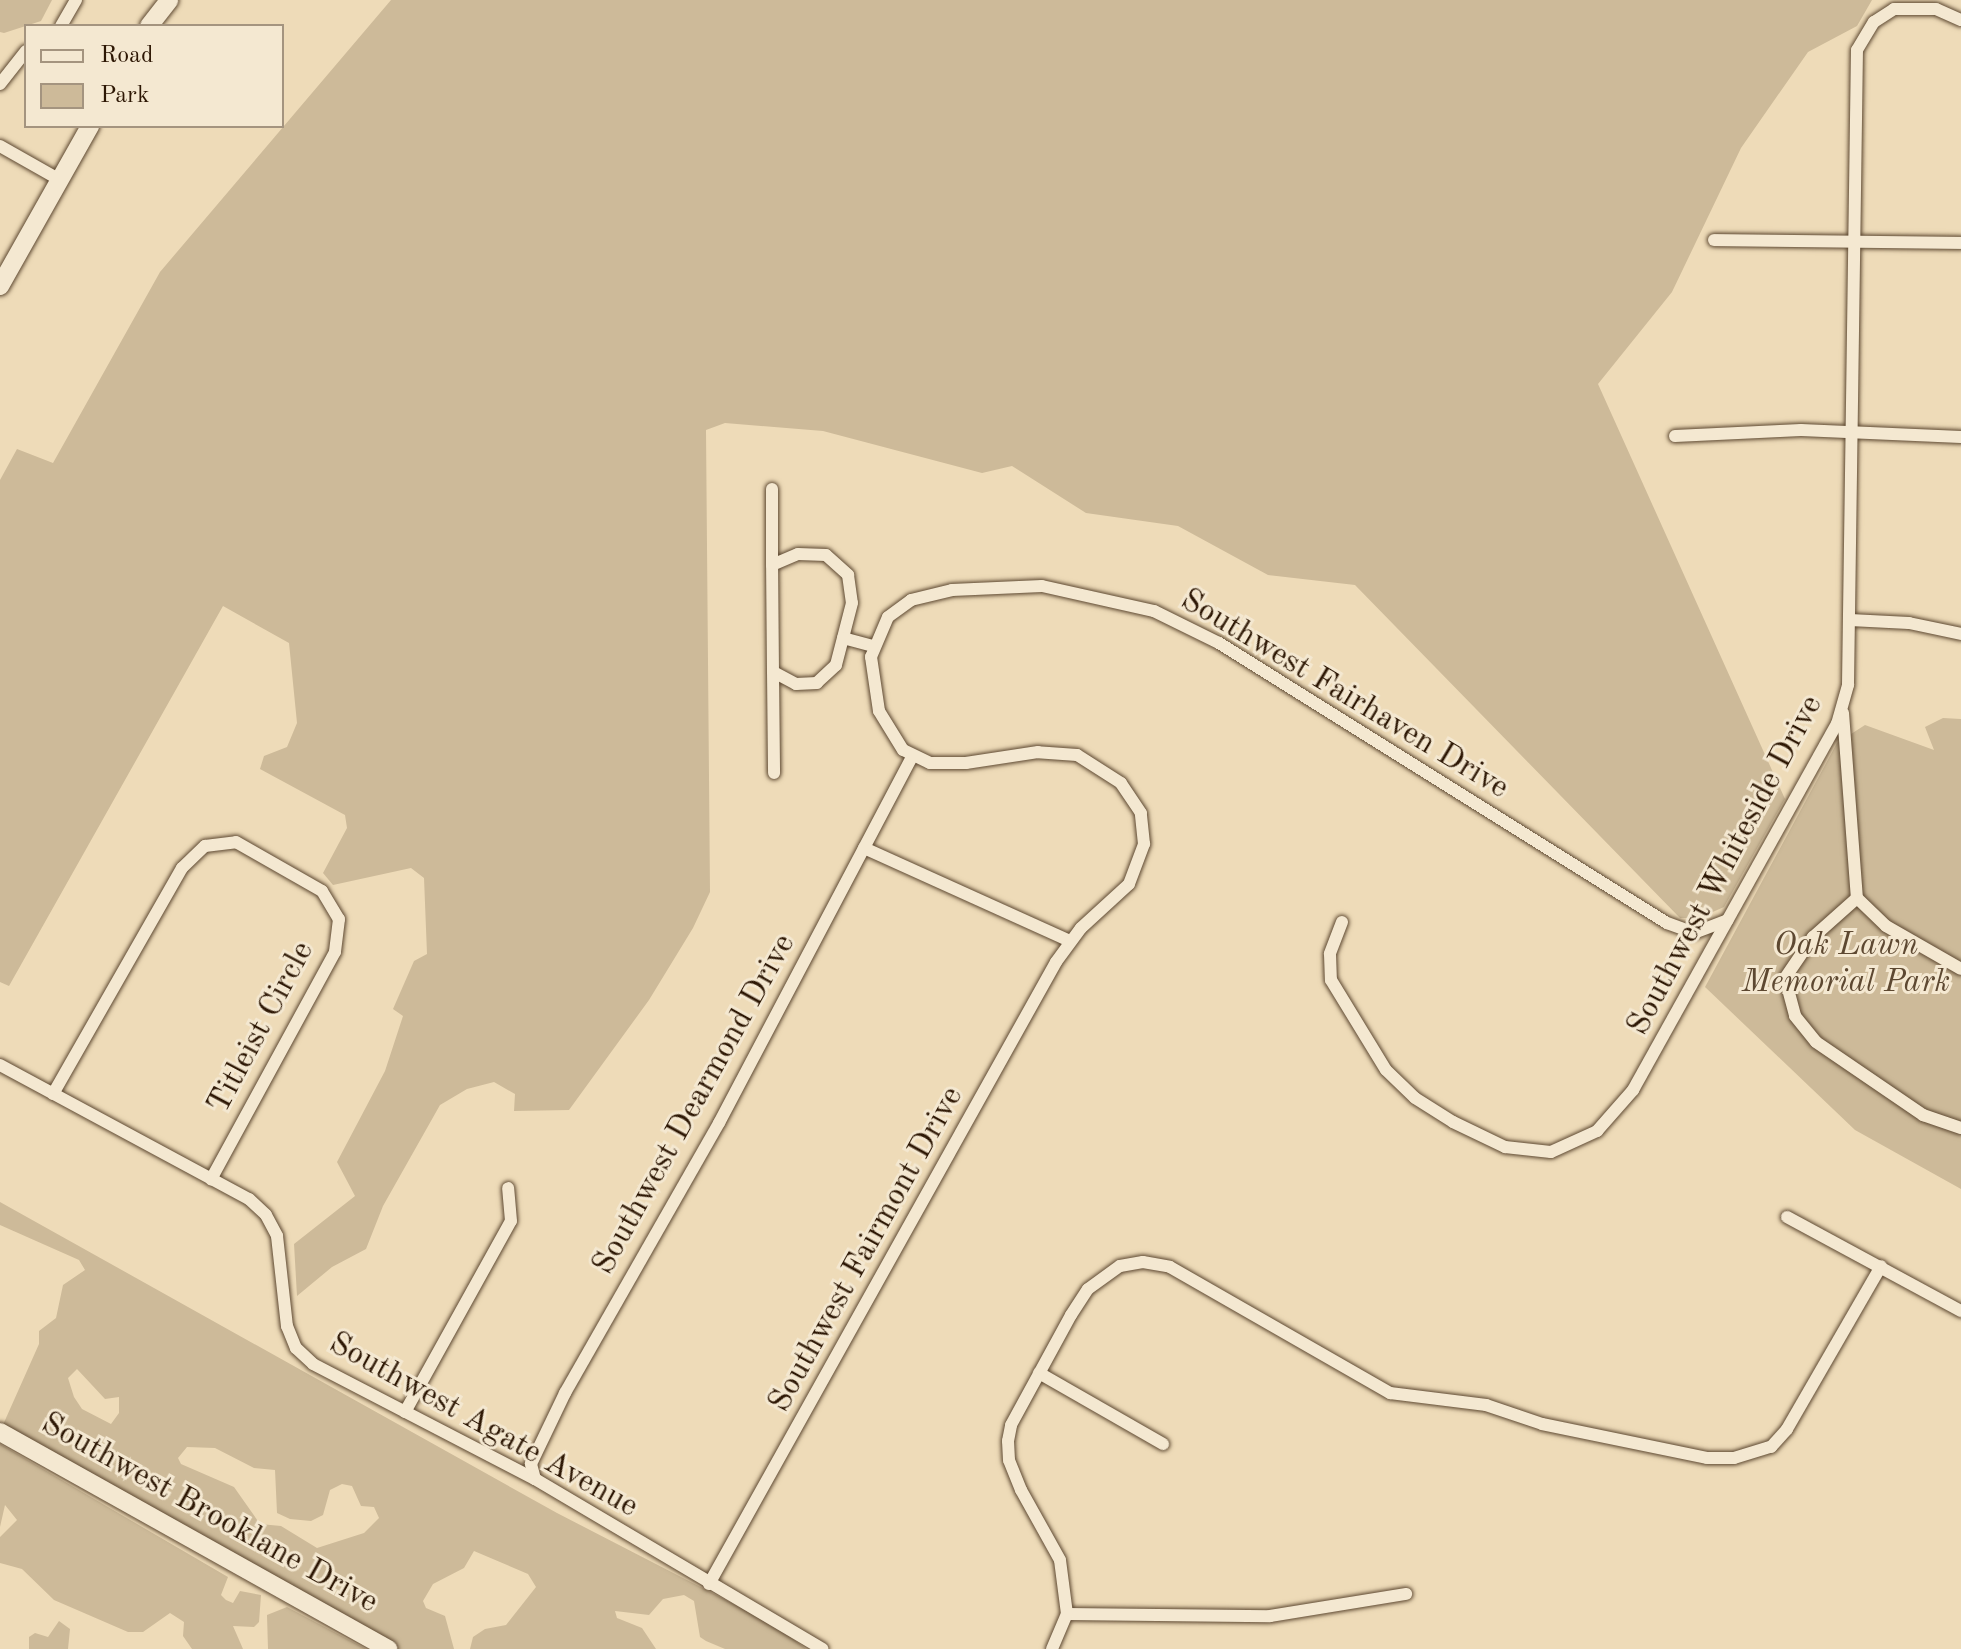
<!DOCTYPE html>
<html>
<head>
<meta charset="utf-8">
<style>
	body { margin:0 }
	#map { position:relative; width:1961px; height:1649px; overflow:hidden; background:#eedbb8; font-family:"Old Standard TT",serif }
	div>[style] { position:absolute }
	.green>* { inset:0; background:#cdba99 }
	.roads { filter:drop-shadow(0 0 2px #5d4831) drop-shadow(0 0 2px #5d4831) }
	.street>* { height:12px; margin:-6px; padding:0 6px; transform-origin:6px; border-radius:6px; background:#f4e8d1 }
	.secondary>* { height:18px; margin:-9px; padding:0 9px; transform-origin:9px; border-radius:9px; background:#f4e8d1 }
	span { translate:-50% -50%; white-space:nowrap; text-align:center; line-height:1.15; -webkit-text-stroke:6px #f4e8d1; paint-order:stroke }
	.street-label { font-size:32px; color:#2d1704 }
	.park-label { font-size:32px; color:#5d4831; font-style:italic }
	.legend { position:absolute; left:24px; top:24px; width:260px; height:104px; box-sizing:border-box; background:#f4e8d1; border:2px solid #a4947f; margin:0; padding:10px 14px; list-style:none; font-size:24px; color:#2d1704 }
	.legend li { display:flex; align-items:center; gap:16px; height:40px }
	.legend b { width:40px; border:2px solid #a4947f }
</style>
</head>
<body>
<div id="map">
	<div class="green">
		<div style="clip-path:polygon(0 0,52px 0,41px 21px,4px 33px,0 32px)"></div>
		<div style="clip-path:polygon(391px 0,1872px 0,1857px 26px,1808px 52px,1741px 148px,1672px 292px,1598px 384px,1785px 799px,1724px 907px,1699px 918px,1680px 918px,1355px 585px,1268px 575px,1178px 526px,1086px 513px,1012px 466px,982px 473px,823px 431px,725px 423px,706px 430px,710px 892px,693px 928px,649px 1000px,569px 1110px,514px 1111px,515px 1094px,494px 1082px,467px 1089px,440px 1105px,383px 1206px,366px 1249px,332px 1267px,297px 1296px,294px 1244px,355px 1196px,337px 1162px,385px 1071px,403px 1016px,393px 1009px,414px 961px,427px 954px,424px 878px,411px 868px,333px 885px,323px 873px,347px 828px,345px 815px,260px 769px,264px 756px,287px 747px,297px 723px,289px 643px,223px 606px,9px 986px,0 982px,0 480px,17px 449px,53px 463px,160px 272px)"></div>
		<div style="clip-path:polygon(1943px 718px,1961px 719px,1961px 1189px,1855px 1130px,1705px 987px,1837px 743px,1865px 725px,1934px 750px,1925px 727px)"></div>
		<div style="clip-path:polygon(evenodd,0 1202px,557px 1513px,776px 1626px,806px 1649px,725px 1649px,706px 1641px,700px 1637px,694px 1601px,684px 1595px,663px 1599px,649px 1615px,615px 1611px,617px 1618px,642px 1628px,656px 1649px,470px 1649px,473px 1637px,485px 1629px,506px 1625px,536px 1587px,528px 1574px,474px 1551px,464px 1568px,433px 1584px,423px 1601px,426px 1608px,445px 1616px,454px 1649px,395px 1649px,2px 1427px,39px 1344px,39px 1331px,56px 1318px,63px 1285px,85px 1270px,79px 1260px,0 1225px,0 1202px,77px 1369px,105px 1399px,119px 1397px,119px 1413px,111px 1424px,82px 1409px,74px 1397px,68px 1378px,77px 1369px,0 1202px,187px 1447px,215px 1448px,254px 1468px,275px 1470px,277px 1513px,290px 1519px,311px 1521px,323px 1515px,330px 1490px,342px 1484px,352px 1486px,361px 1506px,374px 1507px,379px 1518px,364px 1533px,317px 1548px,281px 1526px,260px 1524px,234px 1487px,181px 1464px,178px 1458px,187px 1447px)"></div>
		<div style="clip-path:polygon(0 1444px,228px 1577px,221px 1595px,226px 1600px,233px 1603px,240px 1591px,261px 1595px,259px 1622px,254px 1627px,233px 1626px,243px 1649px,192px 1649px,183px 1636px,184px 1622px,170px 1613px,143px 1632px,128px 1632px,54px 1600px,22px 1569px,0 1563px,0 1537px,17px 1520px,5px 1505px,0 1527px)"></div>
		<div style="clip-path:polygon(287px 1607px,366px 1649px,268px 1649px,267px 1615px)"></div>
		<div style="clip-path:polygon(59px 1621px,70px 1629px,68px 1649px,29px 1649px,29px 1637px,35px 1633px,48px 1637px)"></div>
	</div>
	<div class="roads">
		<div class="street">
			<div style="left:61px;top:26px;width:30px;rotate:-60deg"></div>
			<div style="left:0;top:84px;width:42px;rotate:-51.8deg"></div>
			<div style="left:0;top:146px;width:69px;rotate:29.5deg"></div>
			<div style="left:1714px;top:240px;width:247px;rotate:0.7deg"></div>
			<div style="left:1675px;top:436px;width:126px;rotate:-2.7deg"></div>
			<div style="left:1801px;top:430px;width:160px;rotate:2.5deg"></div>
			<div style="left:772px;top:565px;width:28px;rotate:-23deg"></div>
			<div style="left:798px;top:554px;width:28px;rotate:2deg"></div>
			<div style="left:826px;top:555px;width:30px;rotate:42deg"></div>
			<div style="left:848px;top:575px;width:28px;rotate:82deg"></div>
			<div style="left:852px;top:603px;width:64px;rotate:104.5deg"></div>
			<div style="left:836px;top:665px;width:26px;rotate:137deg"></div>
			<div style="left:817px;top:683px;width:21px;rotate:177deg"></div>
			<div style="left:796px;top:684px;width:26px;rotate:-152deg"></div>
			<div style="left:773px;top:672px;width:107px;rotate:-90.5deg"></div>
			<div style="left:772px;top:565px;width:76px;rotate:-90deg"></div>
			<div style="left:1850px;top:620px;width:59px;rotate:2.9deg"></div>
			<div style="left:1909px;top:623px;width:53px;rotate:11.9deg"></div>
			<div style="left:843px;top:638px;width:31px;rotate:15deg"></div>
			<div style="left:773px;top:672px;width:101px;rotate:89.4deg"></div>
			<div style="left:1843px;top:713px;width:186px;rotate:85.7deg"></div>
			<div style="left:1857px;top:898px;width:40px;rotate:44deg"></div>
			<div style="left:1886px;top:926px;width:86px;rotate:29.8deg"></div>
			<div style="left:864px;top:848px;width:226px;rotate:24.3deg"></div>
			<div style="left:1857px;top:898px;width:59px;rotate:138.4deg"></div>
			<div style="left:1813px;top:937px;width:50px;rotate:124.3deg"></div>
			<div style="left:1785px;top:978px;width:39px;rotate:75deg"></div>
			<div style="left:1795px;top:1016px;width:33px;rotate:51deg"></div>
			<div style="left:1816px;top:1042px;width:130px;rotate:34.3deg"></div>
			<div style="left:1923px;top:1115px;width:40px;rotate:18.9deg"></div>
			<div style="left:1342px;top:922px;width:34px;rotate:111deg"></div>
			<div style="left:1330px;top:954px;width:26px;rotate:88deg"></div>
			<div style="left:1331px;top:980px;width:105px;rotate:58.6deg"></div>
			<div style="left:1386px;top:1070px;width:40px;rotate:44deg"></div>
			<div style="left:1415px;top:1098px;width:45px;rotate:32.3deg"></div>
			<div style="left:1453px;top:1122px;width:58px;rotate:25.7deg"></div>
			<div style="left:1505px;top:1147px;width:46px;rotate:6.2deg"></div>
			<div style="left:1551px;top:1152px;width:51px;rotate:-24.5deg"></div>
			<div style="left:1597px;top:1131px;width:55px;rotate:-48.7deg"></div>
			<div style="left:1633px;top:1090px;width:419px;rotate:-60.9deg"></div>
			<div style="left:1837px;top:724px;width:41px;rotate:-74.2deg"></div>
			<div style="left:1848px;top:685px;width:635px;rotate:-89.19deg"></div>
			<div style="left:1857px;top:50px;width:33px;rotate:-59deg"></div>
			<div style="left:1874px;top:22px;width:24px;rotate:-33deg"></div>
			<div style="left:1894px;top:9px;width:42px"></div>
			<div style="left:1936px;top:9px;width:27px;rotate:24deg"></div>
			<div style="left:0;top:1065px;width:283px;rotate:28.3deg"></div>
			<div style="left:249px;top:1199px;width:23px;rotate:43deg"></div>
			<div style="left:266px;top:1215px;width:24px;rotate:62deg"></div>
			<div style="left:277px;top:1236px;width:91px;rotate:83.7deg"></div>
			<div style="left:287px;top:1326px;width:24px;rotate:68deg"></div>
			<div style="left:296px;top:1348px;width:23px;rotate:43deg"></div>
			<div style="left:313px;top:1364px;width:250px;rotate:27.4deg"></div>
			<div style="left:535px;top:1479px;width:334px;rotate:30.6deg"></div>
			<div style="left:53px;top:1094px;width:260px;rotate:-60.3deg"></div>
			<div style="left:182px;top:868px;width:32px;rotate:-44deg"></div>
			<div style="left:205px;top:846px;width:31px;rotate:-7deg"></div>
			<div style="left:236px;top:842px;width:99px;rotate:29.7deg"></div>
			<div style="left:322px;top:891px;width:33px;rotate:59deg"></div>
			<div style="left:339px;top:919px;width:33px;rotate:97deg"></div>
			<div style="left:335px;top:952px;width:259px;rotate:118.6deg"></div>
			<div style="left:1787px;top:1217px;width:198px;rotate:28.4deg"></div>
			<div style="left:1039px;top:1373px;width:143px;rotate:29.8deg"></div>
			<div style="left:405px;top:1412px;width:218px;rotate:-61deg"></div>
			<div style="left:511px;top:1221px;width:33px;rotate:-95deg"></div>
			<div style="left:535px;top:1479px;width:16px;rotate:-105deg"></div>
			<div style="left:531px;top:1464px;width:79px;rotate:-64.4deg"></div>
			<div style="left:565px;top:1393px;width:311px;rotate:-60.3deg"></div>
			<div style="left:719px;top:1123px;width:414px;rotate:-62.2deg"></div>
			<div style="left:709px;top:1584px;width:712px;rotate:-60.84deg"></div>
			<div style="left:1056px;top:962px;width:42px;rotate:-53.7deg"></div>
			<div style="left:1081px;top:928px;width:65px;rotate:-42.5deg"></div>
			<div style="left:1129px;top:884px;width:43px;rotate:-69.4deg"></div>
			<div style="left:1144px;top:844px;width:31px;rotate:-96deg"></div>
			<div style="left:1141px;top:813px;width:36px;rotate:-124deg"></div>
			<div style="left:1121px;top:783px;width:52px;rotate:-147.5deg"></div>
			<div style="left:1077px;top:755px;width:39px;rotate:-176deg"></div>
			<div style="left:1038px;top:752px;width:73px;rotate:171.3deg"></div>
			<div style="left:966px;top:763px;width:36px;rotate:180deg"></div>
			<div style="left:930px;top:763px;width:30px;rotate:-154deg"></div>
			<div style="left:903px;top:750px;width:46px;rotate:-121.6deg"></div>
			<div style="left:879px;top:711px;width:55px;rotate:-98.4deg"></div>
			<div style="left:871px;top:657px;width:43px;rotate:-67deg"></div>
			<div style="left:888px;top:617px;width:29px;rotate:-36deg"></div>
			<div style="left:911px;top:600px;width:42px;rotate:-13.7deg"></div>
			<div style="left:952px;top:590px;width:90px;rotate:-2.5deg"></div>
			<div style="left:1042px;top:586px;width:115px;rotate:12.6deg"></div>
			<div style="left:1154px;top:611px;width:72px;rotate:26.2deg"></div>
			<div style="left:1219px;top:643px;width:528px;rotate:32.01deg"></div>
			<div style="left:1667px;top:923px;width:29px;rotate:20deg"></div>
			<div style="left:1694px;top:933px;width:36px;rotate:-21deg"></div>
			<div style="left:1067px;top:1614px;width:203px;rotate:0.6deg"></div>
			<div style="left:1270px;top:1616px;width:138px;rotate:-9.2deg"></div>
			<div style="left:1052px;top:1649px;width:38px;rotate:-67deg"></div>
			<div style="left:1067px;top:1614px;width:54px;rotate:-97.4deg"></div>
			<div style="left:1060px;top:1560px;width:80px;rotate:-119.1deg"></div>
			<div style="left:1021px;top:1490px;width:32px;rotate:-112deg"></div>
			<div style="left:1009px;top:1460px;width:19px;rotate:-93deg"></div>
			<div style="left:1008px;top:1441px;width:16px;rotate:-79deg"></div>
			<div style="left:1011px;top:1425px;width:125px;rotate:-61.4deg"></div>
			<div style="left:1071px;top:1315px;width:31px;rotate:-57deg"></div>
			<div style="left:1088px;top:1289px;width:39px;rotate:-36deg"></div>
			<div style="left:1120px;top:1266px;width:23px;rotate:-10deg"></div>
			<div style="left:1143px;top:1262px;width:27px;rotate:10deg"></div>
			<div style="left:1170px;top:1267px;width:254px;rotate:29.8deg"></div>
			<div style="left:1390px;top:1393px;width:97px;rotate:7.1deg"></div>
			<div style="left:1486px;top:1405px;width:59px;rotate:18.7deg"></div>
			<div style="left:1542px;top:1424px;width:168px;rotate:11.6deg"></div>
			<div style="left:1707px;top:1458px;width:27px"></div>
			<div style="left:1734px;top:1458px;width:39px;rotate:-17deg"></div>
			<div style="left:1771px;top:1447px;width:24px;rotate:-48deg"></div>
			<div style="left:1787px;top:1429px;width:188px;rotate:-60deg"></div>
		</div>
		<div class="secondary">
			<div style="left:149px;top:26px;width:33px;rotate:-52deg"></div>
			<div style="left:0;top:286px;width:184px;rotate:-60.6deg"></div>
			<div style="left:0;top:1432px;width:445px;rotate:29.2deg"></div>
		</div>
	</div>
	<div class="street-label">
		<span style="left:1344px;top:695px;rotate:31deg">Southwest Fairhaven Drive</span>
		<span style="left:1726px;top:866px;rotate:-62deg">Southwest Whiteside Drive</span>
		<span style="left:262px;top:1028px;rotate:-62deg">Titleist Circle</span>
		<span style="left:695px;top:1105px;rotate:-61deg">Southwest Dearmond Drive</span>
		<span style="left:867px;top:1250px;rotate:-61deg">Southwest Fairmont Drive</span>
		<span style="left:483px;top:1426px;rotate:29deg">Southwest Agate Avenue</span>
		<span style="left:209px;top:1514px;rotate:29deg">Southwest Brooklane Drive</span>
	</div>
	<div class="park-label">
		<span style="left:1846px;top:965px">Oak Lawn<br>Memorial Park</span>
	</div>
	<ul class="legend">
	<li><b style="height:10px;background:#f4e8d1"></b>Road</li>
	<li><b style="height:22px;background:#cdba99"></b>Park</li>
	</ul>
</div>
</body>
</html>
